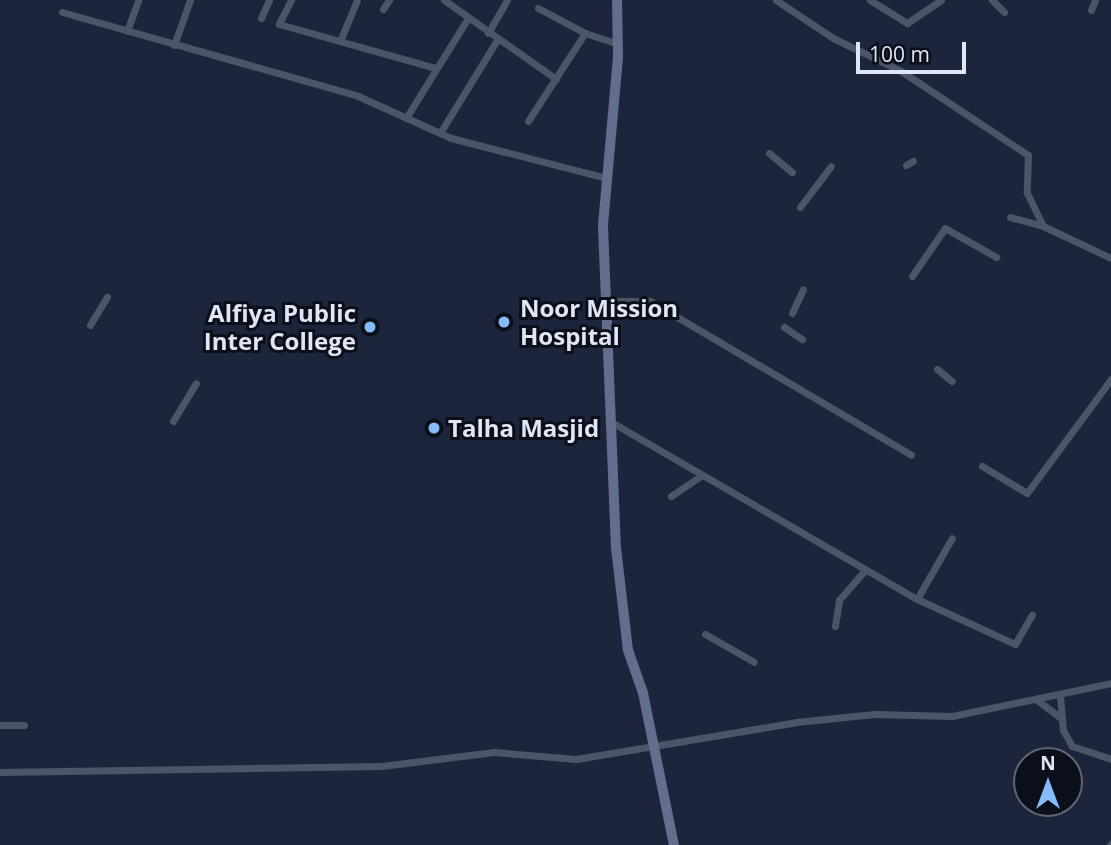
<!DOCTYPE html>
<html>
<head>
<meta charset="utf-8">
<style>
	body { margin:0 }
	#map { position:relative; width:1111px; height:845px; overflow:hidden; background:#1d253d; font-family:"Open Sans",sans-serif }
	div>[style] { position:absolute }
	.street>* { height:7px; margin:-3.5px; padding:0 3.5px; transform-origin:3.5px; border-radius:3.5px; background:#4c5567 }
	.secondary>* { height:10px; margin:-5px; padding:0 5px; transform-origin:5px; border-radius:5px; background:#616f8c }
	.dots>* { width:19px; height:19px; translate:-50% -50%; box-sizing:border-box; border:4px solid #0b0f19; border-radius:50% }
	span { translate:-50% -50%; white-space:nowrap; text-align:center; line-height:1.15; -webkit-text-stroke:6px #0b0f19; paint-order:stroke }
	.poi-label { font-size:24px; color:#e0e6f7; font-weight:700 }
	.left { translate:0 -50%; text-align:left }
	.right { translate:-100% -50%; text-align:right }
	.north { position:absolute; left:1013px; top:747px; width:70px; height:70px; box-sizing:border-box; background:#0b0f19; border:2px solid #606572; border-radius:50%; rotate:0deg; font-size:19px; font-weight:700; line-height:28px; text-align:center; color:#e0e6f7 }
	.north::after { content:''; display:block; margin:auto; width:24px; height:32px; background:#86bbfb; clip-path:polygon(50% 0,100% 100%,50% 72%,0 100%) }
	.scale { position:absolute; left:856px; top:42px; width:110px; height:32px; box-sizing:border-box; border:4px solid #e0e6f7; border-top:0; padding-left:9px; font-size:21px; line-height:24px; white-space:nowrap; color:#e0e6f7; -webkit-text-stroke:5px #0b0f19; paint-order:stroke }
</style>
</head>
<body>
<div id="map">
	<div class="street">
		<div style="left:291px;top:0;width:27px;rotate:117deg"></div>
		<div style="left:279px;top:24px;width:163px;rotate:15.7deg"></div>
		<div style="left:444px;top:0;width:137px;rotate:35.2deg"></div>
		<div style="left:776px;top:0;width:69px;rotate:33.7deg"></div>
		<div style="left:833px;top:38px;width:76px;rotate:25.9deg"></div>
		<div style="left:901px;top:71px;width:152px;rotate:33.5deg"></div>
		<div style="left:1028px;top:155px;width:38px;rotate:92deg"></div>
		<div style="left:1027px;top:193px;width:37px;rotate:64deg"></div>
		<div style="left:1043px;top:226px;width:75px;rotate:25.2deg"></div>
		<div style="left:870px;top:0;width:44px;rotate:31.9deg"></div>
		<div style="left:907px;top:23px;width:41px;rotate:-34.1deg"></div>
		<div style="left:992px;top:0;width:17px;rotate:45deg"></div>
		<div style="left:538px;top:8px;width:53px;rotate:28deg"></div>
		<div style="left:383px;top:9px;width:11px;rotate:-56deg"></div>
		<div style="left:1091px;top:10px;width:11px;rotate:-68deg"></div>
		<div style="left:62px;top:12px;width:308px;rotate:15.8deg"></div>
		<div style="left:358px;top:96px;width:102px;rotate:24.3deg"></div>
		<div style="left:451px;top:138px;width:161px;rotate:14.4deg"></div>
		<div style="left:261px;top:18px;width:20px;rotate:-66deg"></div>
		<div style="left:127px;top:31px;width:33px;rotate:-70deg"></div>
		<div style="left:488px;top:33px;width:38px;rotate:-60deg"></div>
		<div style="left:340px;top:41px;width:44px;rotate:-67.5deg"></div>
		<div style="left:174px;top:45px;width:48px;rotate:-70.4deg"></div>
		<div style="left:406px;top:118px;width:118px;rotate:-58.2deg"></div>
		<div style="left:528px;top:121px;width:105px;rotate:-57.1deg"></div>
		<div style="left:585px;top:33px;width:35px;rotate:18deg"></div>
		<div style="left:440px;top:133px;width:109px;rotate:-58.5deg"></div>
		<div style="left:769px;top:153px;width:30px;rotate:40deg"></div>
		<div style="left:906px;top:165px;width:8px;rotate:-30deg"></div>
		<div style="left:800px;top:207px;width:51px;rotate:-52.9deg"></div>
		<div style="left:1010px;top:217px;width:34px;rotate:15deg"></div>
		<div style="left:912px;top:276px;width:58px;rotate:-55.5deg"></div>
		<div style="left:945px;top:228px;width:59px;rotate:29.6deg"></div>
		<div style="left:606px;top:301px;width:44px"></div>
		<div style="left:650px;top:301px;width:303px;rotate:30.5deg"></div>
		<div style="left:792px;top:313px;width:26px;rotate:-65deg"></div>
		<div style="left:90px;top:325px;width:33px;rotate:-59deg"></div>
		<div style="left:784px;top:327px;width:22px;rotate:34deg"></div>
		<div style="left:937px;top:369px;width:19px;rotate:39deg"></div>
		<div style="left:173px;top:421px;width:44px;rotate:-58.8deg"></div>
		<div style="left:613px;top:423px;width:351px;rotate:30.1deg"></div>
		<div style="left:917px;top:599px;width:108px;rotate:24.7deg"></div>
		<div style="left:1015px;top:644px;width:34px;rotate:-60deg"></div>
		<div style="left:982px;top:466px;width:52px;rotate:31deg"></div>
		<div style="left:1027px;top:493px;width:142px;rotate:-53.6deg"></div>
		<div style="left:671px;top:496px;width:36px;rotate:-34deg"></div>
		<div style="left:917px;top:599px;width:70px;rotate:-60.2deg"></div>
		<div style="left:835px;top:626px;width:26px;rotate:-81deg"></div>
		<div style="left:839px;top:600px;width:40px;rotate:-49deg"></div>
		<div style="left:705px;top:634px;width:56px;rotate:29.7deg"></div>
		<div style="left:1060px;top:696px;width:34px;rotate:85deg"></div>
		<div style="left:1063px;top:730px;width:18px;rotate:61deg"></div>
		<div style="left:1072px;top:746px;width:41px;rotate:18.4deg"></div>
		<div style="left:1037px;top:700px;width:31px;rotate:37deg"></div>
		<div style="left:0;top:725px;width:24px"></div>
		<div style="left:0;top:772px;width:382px;rotate:-0.9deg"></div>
		<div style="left:382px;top:766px;width:113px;rotate:-7.1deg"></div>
		<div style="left:494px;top:752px;width:82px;rotate:4.9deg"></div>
		<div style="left:576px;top:759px;width:223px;rotate:-9.5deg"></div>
		<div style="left:796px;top:722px;width:79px;rotate:-5.8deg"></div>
		<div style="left:875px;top:714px;width:77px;rotate:1.5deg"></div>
		<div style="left:952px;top:716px;width:162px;rotate:-11.7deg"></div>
		<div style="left:1110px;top:845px;width:1px;rotate:-45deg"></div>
	</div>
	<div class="secondary">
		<div style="left:617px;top:0;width:57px;rotate:89deg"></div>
		<div style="left:618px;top:57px;width:170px;rotate:95.1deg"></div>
		<div style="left:603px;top:226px;width:322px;rotate:87.7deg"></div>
		<div style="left:616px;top:548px;width:103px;rotate:83.3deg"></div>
		<div style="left:628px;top:650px;width:46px;rotate:70.8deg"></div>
		<div style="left:643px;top:693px;width:155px;rotate:78.5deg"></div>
	</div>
	<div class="dots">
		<div style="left:504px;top:322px;background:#86bbfb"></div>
		<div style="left:370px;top:327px;background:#86bbfb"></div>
		<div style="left:434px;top:428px;background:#86bbfb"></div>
	</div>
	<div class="poi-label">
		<span class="left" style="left:520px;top:322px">Noor Mission<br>Hospital</span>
		<span class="right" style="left:356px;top:327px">Alfiya Public<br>Inter College</span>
		<span class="left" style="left:448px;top:428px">Talha Masjid</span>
	</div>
	<div class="north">N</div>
	<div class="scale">100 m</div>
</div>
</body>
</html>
